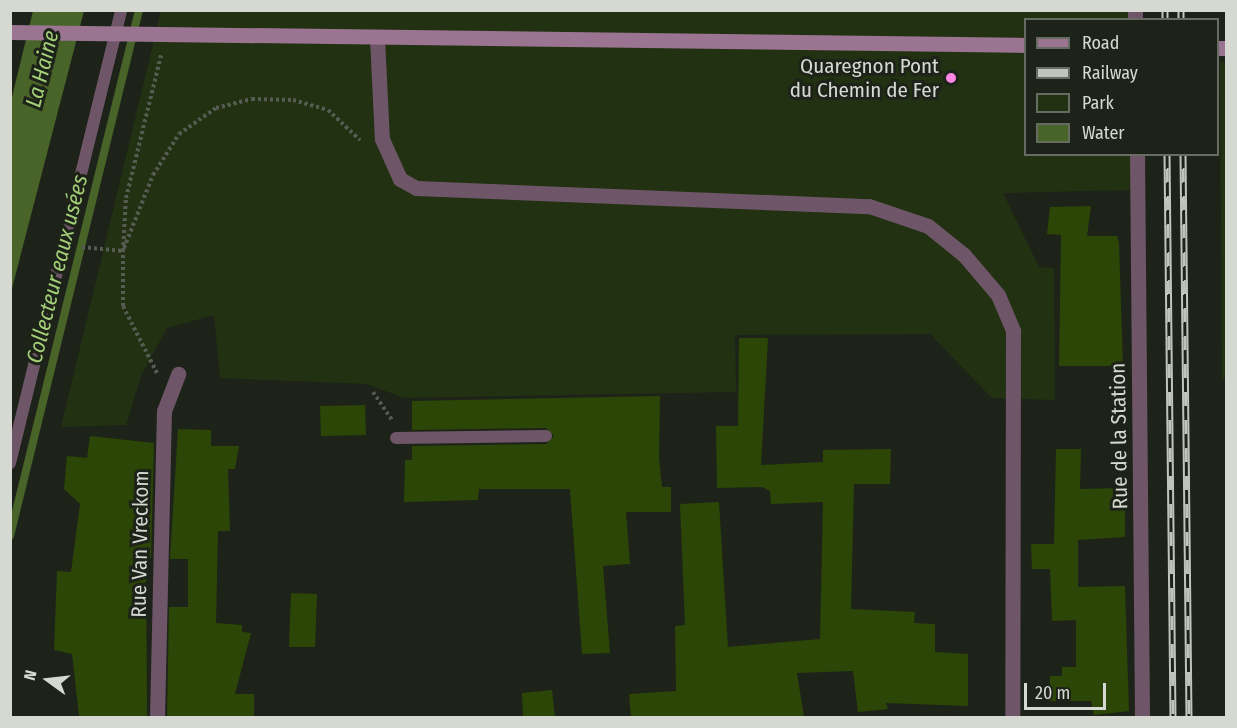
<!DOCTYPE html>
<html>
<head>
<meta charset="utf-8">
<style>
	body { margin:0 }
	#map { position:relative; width:1237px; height:728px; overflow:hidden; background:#1e2319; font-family:"Fira Sans Condensed",sans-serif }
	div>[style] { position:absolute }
	.green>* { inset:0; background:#223112 }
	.water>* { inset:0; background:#486429 }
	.stream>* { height:8px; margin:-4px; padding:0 4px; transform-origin:4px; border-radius:4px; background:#486429 }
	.building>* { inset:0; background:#2b4606 }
	.path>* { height:4px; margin-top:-2px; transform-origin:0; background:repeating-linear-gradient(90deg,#575c53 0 3px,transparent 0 6px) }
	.lane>* { height:12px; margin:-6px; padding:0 6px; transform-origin:6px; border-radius:6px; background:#6e5668 }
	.street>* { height:15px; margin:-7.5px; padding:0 7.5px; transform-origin:7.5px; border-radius:7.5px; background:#6e5668 }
	.secondary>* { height:15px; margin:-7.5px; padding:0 7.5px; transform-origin:7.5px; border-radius:7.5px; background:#9a7491 }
	.rail>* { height:7px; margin-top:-3.5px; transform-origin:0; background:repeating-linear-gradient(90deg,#1e2319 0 14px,#c0c4bd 0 28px); box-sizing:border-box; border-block:2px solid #c0c4bd }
	.dots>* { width:16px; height:16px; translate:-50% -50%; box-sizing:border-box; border:3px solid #1e2319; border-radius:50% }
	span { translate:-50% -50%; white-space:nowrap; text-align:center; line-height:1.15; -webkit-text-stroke:6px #1e2319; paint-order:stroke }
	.poi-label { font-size:21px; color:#d5d9d2 }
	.right { translate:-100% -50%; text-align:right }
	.street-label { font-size:21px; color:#d5d9d2 }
	.water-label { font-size:22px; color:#a4cf79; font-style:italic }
	.frame { position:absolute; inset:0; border:12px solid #d5d9d2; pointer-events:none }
	.legend { position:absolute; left:1024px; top:18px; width:195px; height:138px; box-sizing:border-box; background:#1e2319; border:2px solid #676c63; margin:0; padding:8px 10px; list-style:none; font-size:18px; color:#d5d9d2 }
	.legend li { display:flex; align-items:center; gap:12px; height:30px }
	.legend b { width:30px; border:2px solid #676c63 }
	.north { position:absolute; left:18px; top:650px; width:60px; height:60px; -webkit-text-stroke:4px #1e2319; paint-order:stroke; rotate:285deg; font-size:16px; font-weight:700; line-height:24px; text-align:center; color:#d5d9d2 }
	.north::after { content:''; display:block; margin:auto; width:21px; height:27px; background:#d5d9d2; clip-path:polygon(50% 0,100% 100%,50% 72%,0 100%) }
	.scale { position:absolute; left:1024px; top:683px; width:82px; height:27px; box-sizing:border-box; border:3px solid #d5d9d2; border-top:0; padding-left:8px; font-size:18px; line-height:21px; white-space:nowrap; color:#d5d9d2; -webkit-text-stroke:4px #1e2319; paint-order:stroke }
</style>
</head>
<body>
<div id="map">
	<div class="green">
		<div style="clip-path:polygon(161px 11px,1129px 11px,1129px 19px,1026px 20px,1026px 154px,1130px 155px,1131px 190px,1003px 193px,1039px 267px,1054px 268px,1055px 400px,992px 398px,930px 334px,735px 335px,736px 392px,404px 398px,367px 384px,220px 378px,214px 315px,167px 328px,141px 376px,126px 425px,61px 427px)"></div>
		<div style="clip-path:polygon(1220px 62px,1226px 62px,1226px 378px,1222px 379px)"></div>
	</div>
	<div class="water">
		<div style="clip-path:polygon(33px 11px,84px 11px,11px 292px,11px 101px)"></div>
	</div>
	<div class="stream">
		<div style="left:10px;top:536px;width:542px;rotate:-76.22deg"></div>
	</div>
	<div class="building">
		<div style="clip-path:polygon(1091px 206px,1087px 236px,1117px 236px,1119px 243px,1123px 366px,1059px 366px,1061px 235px,1047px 234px,1050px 207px)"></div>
		<div style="clip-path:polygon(739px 338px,768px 338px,761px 465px,823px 462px,823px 450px,891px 449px,890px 484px,854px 484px,851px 609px,915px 612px,914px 623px,935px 624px,935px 652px,968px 654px,968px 706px,886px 703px,888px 709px,858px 712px,853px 671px,797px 673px,804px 717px,631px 717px,629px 694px,676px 691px,675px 626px,685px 625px,680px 504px,719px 502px,728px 647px,820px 639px,823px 502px,771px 504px,770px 491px,762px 487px,717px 488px,716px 426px,738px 426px)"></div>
		<div style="clip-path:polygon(660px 396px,659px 458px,662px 487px,671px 487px,671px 512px,626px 512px,630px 564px,603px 566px,610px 653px,582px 654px,570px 489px,479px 489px,478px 500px,404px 502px,405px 460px,412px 460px,412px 446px,546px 444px,554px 436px,546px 428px,412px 430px,412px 401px)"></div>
		<div style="clip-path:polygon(365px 405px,366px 435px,321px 436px,320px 406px)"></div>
		<div style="clip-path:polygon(178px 429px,211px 430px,211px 446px,239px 446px,235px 469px,228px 469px,230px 531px,218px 531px,216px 623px,242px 625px,242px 632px,251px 633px,235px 694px,254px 694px,254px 717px,167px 717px,169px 607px,188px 607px,188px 559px,170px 559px)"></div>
		<div style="clip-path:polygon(90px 436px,154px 443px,151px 558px,146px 558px,147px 717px,79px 716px,72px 654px,54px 650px,57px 571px,71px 572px,80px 504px,64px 489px,67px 456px,87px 458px)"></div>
		<div style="clip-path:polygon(1056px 449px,1081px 449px,1080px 489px,1125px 488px,1125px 537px,1078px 540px,1078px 587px,1125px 586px,1129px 711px,1094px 715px,1091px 701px,1049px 701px,1050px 676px,1062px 676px,1062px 667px,1076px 667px,1076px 620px,1052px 621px,1050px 569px,1032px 569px,1031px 544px,1054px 544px)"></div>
		<div style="clip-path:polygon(291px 593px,317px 594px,315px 647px,289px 647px)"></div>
		<div style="clip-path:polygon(552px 690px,555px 717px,523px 717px,522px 693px)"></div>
	</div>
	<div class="path">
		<div style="left:82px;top:247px;width:41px;rotate:5.6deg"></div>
		<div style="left:124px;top:248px;width:79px;rotate:-68.3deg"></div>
		<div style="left:153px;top:175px;width:49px;rotate:-57.6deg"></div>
		<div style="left:179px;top:134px;width:45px;rotate:-35.1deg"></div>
		<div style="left:216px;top:108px;width:37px;rotate:-14deg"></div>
		<div style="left:252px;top:99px;width:41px;rotate:1.4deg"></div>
		<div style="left:293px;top:100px;width:36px;rotate:16deg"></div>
		<div style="left:328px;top:110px;width:44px;rotate:43.2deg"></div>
		<div style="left:157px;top:373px;width:75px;rotate:-116.9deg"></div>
		<div style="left:123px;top:306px;width:55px;rotate:-90deg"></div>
		<div style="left:123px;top:251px;width:53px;rotate:-86.8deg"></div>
		<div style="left:126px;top:198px;width:147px;rotate:-76.2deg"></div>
		<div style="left:373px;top:392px;width:34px;rotate:56deg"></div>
	</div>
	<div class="lane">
		<div style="left:396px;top:438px;width:150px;rotate:-0.8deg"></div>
		<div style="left:10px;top:463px;width:466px;rotate:-76.2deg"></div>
	</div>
	<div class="street">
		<div style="left:1135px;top:10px;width:10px;rotate:90deg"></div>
		<div style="left:377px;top:38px;width:101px;rotate:87.2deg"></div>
		<div style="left:382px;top:139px;width:44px;rotate:65.8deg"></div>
		<div style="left:400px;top:179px;width:18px;rotate:29deg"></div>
		<div style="left:416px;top:188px;width:453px;rotate:2.3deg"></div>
		<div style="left:869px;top:206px;width:62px;rotate:18.7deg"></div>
		<div style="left:928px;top:226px;width:46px;rotate:38.9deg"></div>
		<div style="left:964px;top:255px;width:52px;rotate:49.6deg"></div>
		<div style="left:998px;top:295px;width:39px;rotate:67deg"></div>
		<div style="left:1013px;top:331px;width:387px;rotate:90.1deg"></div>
		<div style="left:1137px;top:154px;width:564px;rotate:89.49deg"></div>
		<div style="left:157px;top:718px;width:307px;rotate:-88.7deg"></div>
		<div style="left:164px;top:411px;width:40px;rotate:-69deg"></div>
	</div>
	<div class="secondary">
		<div style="left:10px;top:32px;width:1016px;rotate:0.73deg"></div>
		<div style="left:1218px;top:48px;width:8px"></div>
	</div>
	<div class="rail">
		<div style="left:1165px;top:10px;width:10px;rotate:90deg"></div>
		<div style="left:1181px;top:10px;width:10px;rotate:90deg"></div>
		<div style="left:1167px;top:154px;width:564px;rotate:89.39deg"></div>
		<div style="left:1183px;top:154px;width:564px;rotate:89.39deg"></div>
	</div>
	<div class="dots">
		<div style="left:951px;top:78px;background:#fc86e4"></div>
	</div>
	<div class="poi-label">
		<span class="right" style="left:939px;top:78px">Quaregnon Pont<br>du Chemin de Fer</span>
	</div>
	<div class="street-label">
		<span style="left:1119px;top:436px;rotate:-91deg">Rue de la Station</span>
		<span style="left:140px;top:544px;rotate:-89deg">Rue Van Vreckom</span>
	</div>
	<div class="water-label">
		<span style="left:42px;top:69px;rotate:-76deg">La Haine</span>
		<span style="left:57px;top:269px;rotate:-76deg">Collecteur eaux usées</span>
	</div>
	<div class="frame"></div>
	<ul class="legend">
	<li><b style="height:8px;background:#9a7491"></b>Road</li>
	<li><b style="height:8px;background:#c0c4bd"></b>Railway</li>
	<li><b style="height:16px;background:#223112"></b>Park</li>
	<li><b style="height:16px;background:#486429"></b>Water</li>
	</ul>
	<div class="north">N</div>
	<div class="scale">20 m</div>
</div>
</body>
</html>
